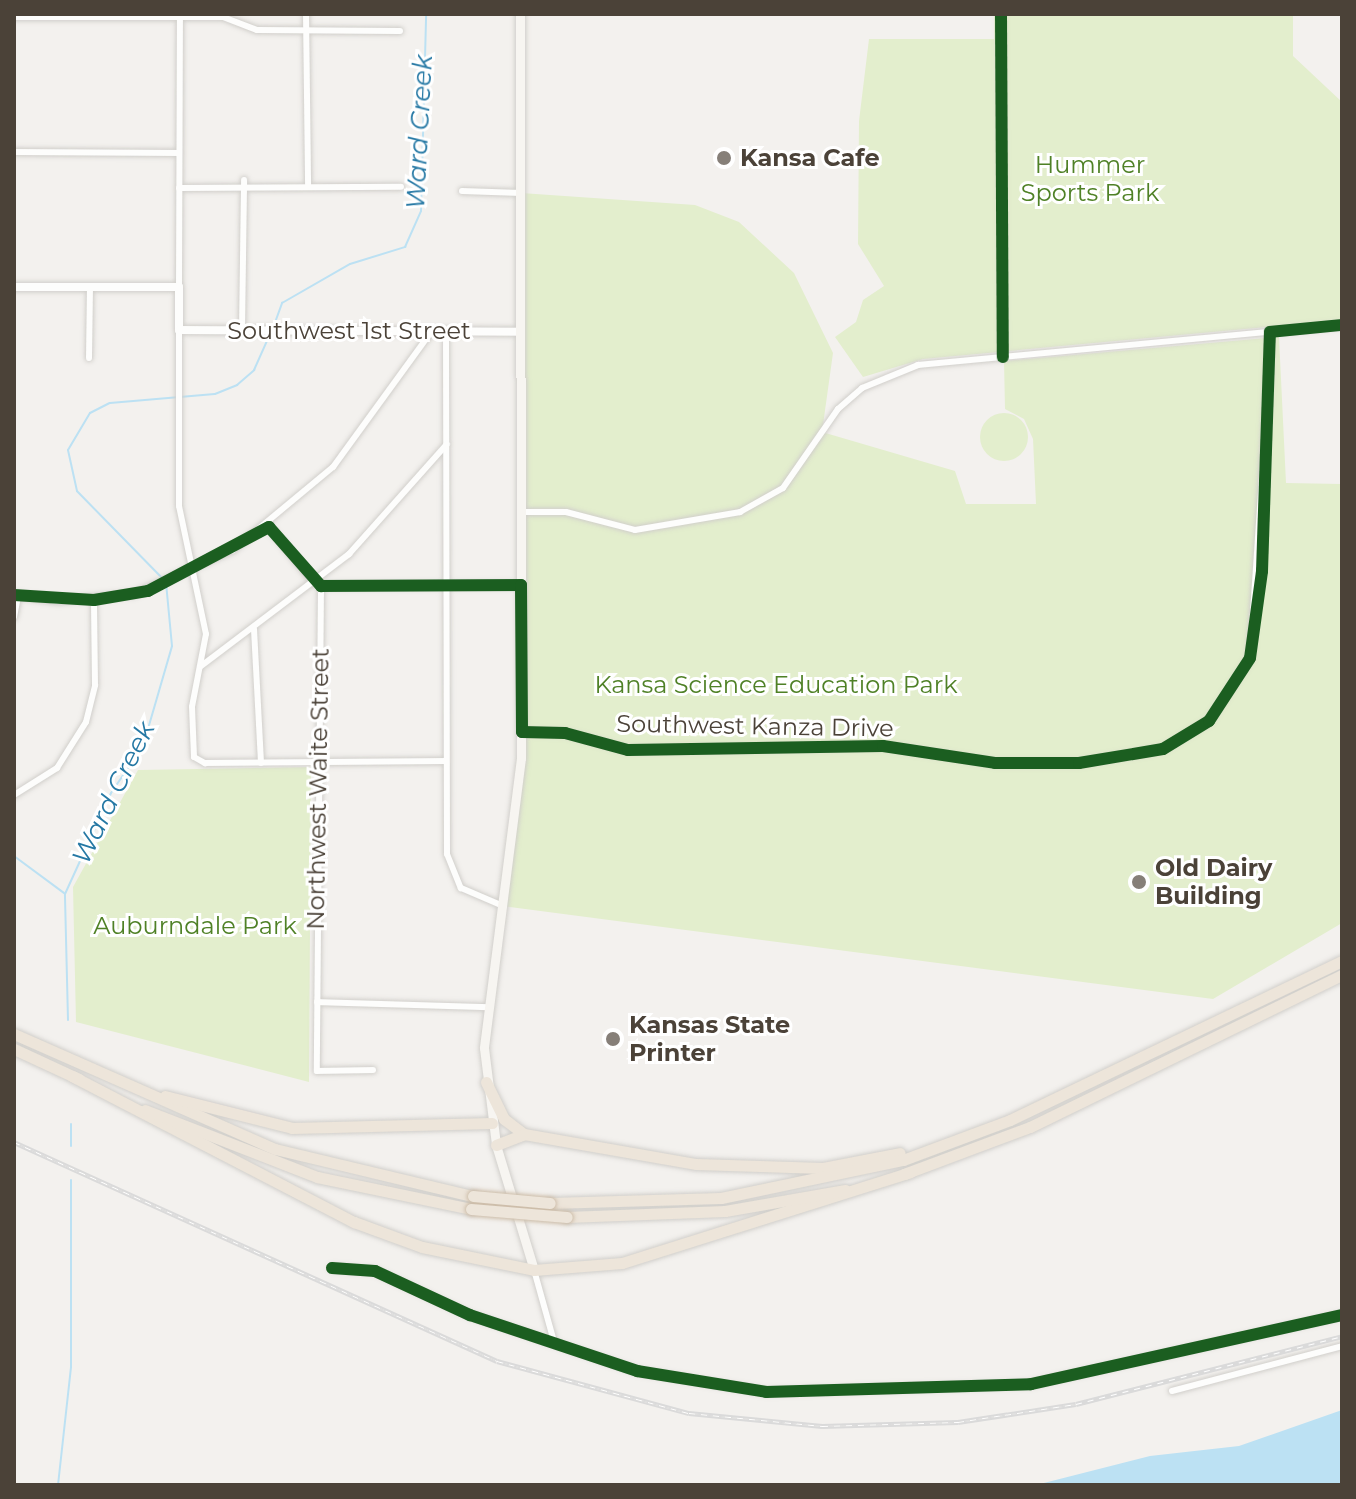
<!DOCTYPE html>
<html>
<head>
<meta charset="utf-8">
<style>
	body { margin:0 }
	#map { position:relative; width:1356px; height:1499px; overflow:hidden; background:#f3f1ee; font-family:Montserrat,sans-serif }
	div>[style] { position:absolute }
	.green>* { inset:0; background:#e3eecd }
	.round { border-radius:50% }
	.water>* { inset:0; background:#bce1f3 }
	.stream>* { height:2px; margin:-1px; padding:0 1px; transform-origin:1px; border-radius:1px; background:#bce1f3 }
	.roads { filter:drop-shadow(0 0 2px #d1cfcb) drop-shadow(0 0 2px #d1cfcb) }
	.minor>* { height:6px; margin:-3px; padding:0 3px; transform-origin:3px; border-radius:3px; background:#fdfdfc }
	.tertiary>* { height:8px; margin:-4px; padding:0 4px; transform-origin:4px; border-radius:4px; background:#fdfdfc }
	.secondary>* { height:9px; margin:-4.5px; padding:0 4.5px; transform-origin:4.5px; border-radius:4.5px; background:#f7f5f1 }
	.motorway>* { height:11px; margin:-5.5px; padding:0 5.5px; transform-origin:5.5px; border-radius:5.5px; background:#ede5da }
	.rail>* { height:5px; margin-top:-2.5px; transform-origin:0; background:repeating-linear-gradient(90deg,#fff 0 6px,#dadada 0 12px); box-sizing:border-box; border-block:2px solid #dadada }
	.bridges { filter:drop-shadow(0 0 2px #ccbca8) drop-shadow(0 0 2px #ccbca8) }
	.motorway-bridge>* { height:11px; margin:-5.5px; padding:0 5.5px; transform-origin:5.5px; border-radius:5.5px; background:#ede5da }
	.cycleway>* { height:12px; margin:-6px; padding:0 6px; transform-origin:6px; border-radius:6px; background:#1b5e20 }
	.dots>* { width:22px; height:22px; translate:-50% -50%; box-sizing:border-box; border:4px solid #fff; border-radius:50% }
	span { translate:-50% -50%; white-space:nowrap; text-align:center; line-height:1.15; -webkit-text-stroke:6px #fff; paint-order:stroke }
	.poi-label { font-size:24px; color:#4b4238; font-weight:700 }
	.left { translate:0 -50%; text-align:left }
	.park-label { font-size:24px; color:#4f8126 }
	.street-label { font-size:24px; color:#4b4238 }
	.water-label { font-size:26px; color:#2578a4; font-style:italic }
	.frame { position:absolute; inset:0; border:16px solid #4b4238; pointer-events:none }
</style>
</head>
<body>
<div id="map">
	<div class="green">
		<div style="clip-path:polygon(994px 14px,1293px 14px,1293px 56px,1342px 102px,1342px 320px,923px 359px,863px 377px,835px 337px,856px 322px,863px 300px,884px 286px,858px 244px,859px 121px,869px 39px,994px 39px)"></div>
		<div style="clip-path:polygon(521px 193px,695px 205px,739px 222px,794px 273px,833px 353px,822px 432px,955px 471px,966px 504px,1036px 504px,1033px 439px,1024px 419px,1005px 409px,1004px 361px,1279px 337px,1286px 483px,1342px 484px,1342px 923px,1213px 999px,503px 906px,522px 732px)"></div>
		<div class="round" style="left:980px;top:413px;width:48px;height:48px"></div>
		<div style="clip-path:polygon(311px 767px,309px 1082px,76px 1022px,73px 887px,138px 770px)"></div>
	</div>
	<div class="water">
		<div style="clip-path:polygon(1342px 1410px,1342px 1485px,1036px 1485px,1150px 1456px,1239px 1446px)"></div>
	</div>
	<div class="stream">
		<div style="left:273px;top:328px;width:27px;rotate:-70deg"></div>
		<div style="left:282px;top:303px;width:78px;rotate:-29.8deg"></div>
		<div style="left:350px;top:264px;width:58px;rotate:-17.2deg"></div>
		<div style="left:405px;top:247px;width:39px;rotate:-66deg"></div>
		<div style="left:421px;top:211px;width:197px;rotate:-88.5deg"></div>
		<div style="left:14px;top:856px;width:62px;rotate:36.5deg"></div>
		<div style="left:68px;top:1020px;width:126px;rotate:-91.4deg"></div>
		<div style="left:65px;top:894px;width:111px;rotate:-65.5deg"></div>
		<div style="left:111px;top:793px;width:57px;rotate:-55.8deg"></div>
		<div style="left:143px;top:746px;width:104px;rotate:-73.8deg"></div>
		<div style="left:172px;top:646px;width:64px;rotate:-95.4deg"></div>
		<div style="left:166px;top:582px;width:127px;rotate:-134.4deg"></div>
		<div style="left:77px;top:491px;width:42px;rotate:-102.4deg"></div>
		<div style="left:68px;top:450px;width:43px;rotate:-59.3deg"></div>
		<div style="left:90px;top:413px;width:22px;rotate:-27deg"></div>
		<div style="left:110px;top:403px;width:105px;rotate:-4.9deg"></div>
		<div style="left:215px;top:394px;width:24px;rotate:-22deg"></div>
		<div style="left:237px;top:385px;width:23px;rotate:-41deg"></div>
		<div style="left:254px;top:370px;width:39px;rotate:-66deg"></div>
		<div style="left:71px;top:1124px;width:22px;rotate:90deg"></div>
		<div style="left:58px;top:1485px;width:119px;rotate:-83.7deg"></div>
		<div style="left:71px;top:1367px;width:187px;rotate:-90deg"></div>
	</div>
	<div class="roads">
		<div class="minor">
			<div style="left:306px;top:14px;width:173px;rotate:89.3deg"></div>
			<div style="left:1001px;top:14px;width:343px;rotate:89.7deg"></div>
			<div style="left:14px;top:17px;width:209px"></div>
			<div style="left:223px;top:17px;width:36px;rotate:21deg"></div>
			<div style="left:257px;top:30px;width:143px;rotate:0.4deg"></div>
			<div style="left:14px;top:152px;width:165px;rotate:0.3deg"></div>
			<div style="left:179px;top:188px;width:222px;rotate:-0.3deg"></div>
			<div style="left:462px;top:191px;width:59px;rotate:1.9deg"></div>
			<div style="left:179px;top:287px;width:272px;rotate:-89.8deg"></div>
			<div style="left:179px;top:330px;width:176px;rotate:90deg"></div>
			<div style="left:179px;top:506px;width:131px;rotate:78.1deg"></div>
			<div style="left:206px;top:634px;width:74px;rotate:100.9deg"></div>
			<div style="left:192px;top:707px;width:50px;rotate:87.7deg"></div>
			<div style="left:194px;top:757px;width:13px;rotate:29deg"></div>
			<div style="left:205px;top:763px;width:240px;rotate:-0.5deg"></div>
			<div style="left:242px;top:330px;width:150px;rotate:-89.2deg"></div>
			<div style="left:446px;top:332px;width:522px;rotate:89.89deg"></div>
			<div style="left:447px;top:854px;width:37px;rotate:68deg"></div>
			<div style="left:461px;top:888px;width:46px;rotate:23.2deg"></div>
			<div style="left:89px;top:358px;width:71px;rotate:-89.2deg"></div>
			<div style="left:521px;top:512px;width:45px"></div>
			<div style="left:566px;top:512px;width:71px;rotate:14.6deg"></div>
			<div style="left:635px;top:530px;width:107px;rotate:-9.7deg"></div>
			<div style="left:740px;top:512px;width:49px;rotate:-29.2deg"></div>
			<div style="left:783px;top:488px;width:96px;rotate:-55.2deg"></div>
			<div style="left:838px;top:409px;width:32px;rotate:-41deg"></div>
			<div style="left:862px;top:388px;width:61px;rotate:-22.3deg"></div>
			<div style="left:918px;top:365px;width:426px;rotate:-5.4deg"></div>
			<div style="left:269px;top:527px;width:72px;rotate:51.2deg"></div>
			<div style="left:1258px;top:579px;width:247px;rotate:-87.2deg"></div>
			<div style="left:321px;top:586px;width:485px;rotate:90.5deg"></div>
			<div style="left:317px;top:1071px;width:56px;rotate:-1deg"></div>
			<div style="left:321px;top:586px;width:200px;rotate:-0.3deg"></div>
			<div style="left:14px;top:595px;width:44px;rotate:7.8deg"></div>
			<div style="left:58px;top:601px;width:76px;rotate:-5.3deg"></div>
			<div style="left:134px;top:594px;width:108px;rotate:-24deg"></div>
			<div style="left:233px;top:550px;width:130px;rotate:-39.7deg"></div>
			<div style="left:333px;top:467px;width:167px;rotate:-54deg"></div>
			<div style="left:14px;top:617px;width:21px;rotate:-79deg"></div>
			<div style="left:254px;top:629px;width:134px;rotate:87deg"></div>
			<div style="left:201px;top:666px;width:186px;rotate:-37.1deg"></div>
			<div style="left:349px;top:554px;width:147px;rotate:-48.3deg"></div>
			<div style="left:522px;top:732px;width:43px;rotate:1.3deg"></div>
			<div style="left:565px;top:733px;width:65px;rotate:15.1deg"></div>
			<div style="left:628px;top:750px;width:255px;rotate:-0.9deg"></div>
			<div style="left:883px;top:746px;width:113px;rotate:8.6deg"></div>
			<div style="left:995px;top:763px;width:84px"></div>
			<div style="left:1079px;top:763px;width:85px;rotate:-9.5deg"></div>
			<div style="left:1163px;top:749px;width:54px;rotate:-31.3deg"></div>
			<div style="left:1209px;top:721px;width:75px;rotate:-56.9deg"></div>
			<div style="left:1250px;top:658px;width:287px;rotate:-86.2deg"></div>
			<div style="left:14px;top:795px;width:51px;rotate:-32.1deg"></div>
			<div style="left:57px;top:768px;width:54px;rotate:-57.8deg"></div>
			<div style="left:86px;top:722px;width:38px;rotate:-76deg"></div>
			<div style="left:95px;top:685px;width:85px;rotate:-90.7deg"></div>
			<div style="left:317px;top:1002px;width:170px;rotate:1.7deg"></div>
			<div style="left:332px;top:1268px;width:43px;rotate:4deg"></div>
			<div style="left:375px;top:1271px;width:105px;rotate:24.9deg"></div>
			<div style="left:470px;top:1315px;width:176px;rotate:18.5deg"></div>
			<div style="left:637px;top:1371px;width:131px;rotate:9.2deg"></div>
			<div style="left:766px;top:1392px;width:265px;rotate:-1.7deg"></div>
			<div style="left:1031px;top:1384px;width:319px;rotate:-12.5deg"></div>
			<div style="left:534px;top:1270px;width:71px;rotate:74.4deg"></div>
			<div style="left:1172px;top:1391px;width:176px;rotate:-14.8deg"></div>
		</div>
		<div class="tertiary">
			<div style="left:14px;top:287px;width:165px"></div>
			<div style="left:179px;top:287px;width:43px;rotate:90deg"></div>
			<div style="left:179px;top:330px;width:341px;rotate:0.3deg"></div>
		</div>
		<div class="secondary">
			<div style="left:520px;top:14px;width:744px;rotate:89.92deg"></div>
			<div style="left:521px;top:758px;width:292px;rotate:97.3deg"></div>
			<div style="left:484px;top:1048px;width:98px;rotate:82.9deg"></div>
			<div style="left:496px;top:1145px;width:131px;rotate:73.1deg"></div>
		</div>
		<div class="motorway">
			<div style="left:14px;top:1034px;width:285px;rotate:23.8deg"></div>
			<div style="left:275px;top:1149px;width:204px;rotate:13.4deg"></div>
			<div style="left:14px;top:1049px;width:72px;rotate:24.8deg"></div>
			<div style="left:72px;top:1076px;width:318px;rotate:27.4deg"></div>
			<div style="left:354px;top:1222px;width:72px;rotate:20.2deg"></div>
			<div style="left:422px;top:1247px;width:114px;rotate:11.6deg"></div>
			<div style="left:534px;top:1270px;width:88px;rotate:-4.5deg"></div>
			<div style="left:622px;top:1263px;width:302px;rotate:-17.5deg"></div>
			<div style="left:486px;top:1082px;width:41px;rotate:64.1deg"></div>
			<div style="left:504px;top:1119px;width:25px;rotate:37deg"></div>
			<div style="left:524px;top:1134px;width:175px;rotate:9.9deg"></div>
			<div style="left:696px;top:1164px;width:127px;rotate:1.8deg"></div>
			<div style="left:823px;top:1168px;width:78px;rotate:-11deg"></div>
			<div style="left:165px;top:1096px;width:131px;rotate:14.1deg"></div>
			<div style="left:292px;top:1128px;width:200px;rotate:-1.4deg"></div>
			<div style="left:145px;top:1110px;width:185px;rotate:21.3deg"></div>
			<div style="left:317px;top:1177px;width:157px;rotate:11.7deg"></div>
			<div style="left:496px;top:1145px;width:30px;rotate:-21deg"></div>
			<div style="left:904px;top:1174px;width:134px;rotate:-20.5deg"></div>
			<div style="left:1030px;top:1127px;width:347px;rotate:-26deg"></div>
			<div style="left:550px;top:1203px;width:171px;rotate:-1.7deg"></div>
			<div style="left:721px;top:1198px;width:186px;rotate:-11.8deg"></div>
			<div style="left:903px;top:1160px;width:114px;rotate:-20.5deg"></div>
			<div style="left:1010px;top:1120px;width:368px;rotate:-25.6deg"></div>
			<div style="left:567px;top:1217px;width:158px;rotate:-2.2deg"></div>
			<div style="left:725px;top:1211px;width:122px;rotate:-9.9deg"></div>
		</div>
	</div>
	<div class="rail">
		<div style="left:14px;top:1142px;width:530px;rotate:24.39deg"></div>
		<div style="left:497px;top:1361px;width:199px;rotate:15.2deg"></div>
		<div style="left:689px;top:1413px;width:134px;rotate:5.6deg"></div>
		<div style="left:822px;top:1426px;width:136px;rotate:-1.7deg"></div>
		<div style="left:958px;top:1422px;width:119px;rotate:-8.7deg"></div>
		<div style="left:1076px;top:1404px;width:275px;rotate:-14.3deg"></div>
	</div>
	<div class="bridges">
		<div class="motorway-bridge">
			<div style="left:473px;top:1196px;width:77px;rotate:5.2deg"></div>
			<div style="left:471px;top:1209px;width:96px;rotate:4.8deg"></div>
		</div>
	</div>
	<div class="cycleway">
		<div style="left:1001px;top:14px;width:343px;rotate:89.7deg"></div>
		<div style="left:14px;top:595px;width:80px;rotate:3.6deg"></div>
		<div style="left:94px;top:600px;width:55px;rotate:-9.5deg"></div>
		<div style="left:148px;top:591px;width:137px;rotate:-27.9deg"></div>
		<div style="left:269px;top:527px;width:79px;rotate:48.6deg"></div>
		<div style="left:321px;top:586px;width:200px;rotate:-0.3deg"></div>
		<div style="left:521px;top:585px;width:147px;rotate:89.6deg"></div>
		<div style="left:522px;top:732px;width:43px;rotate:1.3deg"></div>
		<div style="left:565px;top:733px;width:65px;rotate:15.1deg"></div>
		<div style="left:628px;top:750px;width:255px;rotate:-0.9deg"></div>
		<div style="left:883px;top:746px;width:113px;rotate:8.6deg"></div>
		<div style="left:995px;top:763px;width:84px"></div>
		<div style="left:1079px;top:763px;width:85px;rotate:-9.5deg"></div>
		<div style="left:1163px;top:749px;width:54px;rotate:-31.3deg"></div>
		<div style="left:1209px;top:721px;width:75px;rotate:-56.9deg"></div>
		<div style="left:1250px;top:658px;width:88px;rotate:-82.1deg"></div>
		<div style="left:1262px;top:571px;width:239px;rotate:-88.1deg"></div>
		<div style="left:1270px;top:332px;width:72px;rotate:-5.6deg"></div>
		<div style="left:332px;top:1268px;width:43px;rotate:4deg"></div>
		<div style="left:375px;top:1271px;width:105px;rotate:24.9deg"></div>
		<div style="left:470px;top:1315px;width:176px;rotate:18.5deg"></div>
		<div style="left:637px;top:1371px;width:131px;rotate:9.2deg"></div>
		<div style="left:766px;top:1392px;width:265px;rotate:-1.7deg"></div>
		<div style="left:1031px;top:1384px;width:319px;rotate:-12.5deg"></div>
	</div>
	<div class="dots">
		<div style="left:724px;top:158px;background:#867f78"></div>
		<div style="left:1139px;top:882px;background:#867f78"></div>
		<div style="left:613px;top:1039px;background:#867f78"></div>
	</div>
	<div class="poi-label">
		<span class="left" style="left:740px;top:158px">Kansa Cafe</span>
		<span class="left" style="left:1155px;top:882px">Old Dairy<br>Building</span>
		<span class="left" style="left:629px;top:1039px">Kansas State<br>Printer</span>
	</div>
	<div class="park-label">
		<span style="left:1090px;top:179px">Hummer<br>Sports Park</span>
		<span style="left:776px;top:685px">Kansa Science Education Park</span>
		<span style="left:195px;top:926px">Auburndale Park</span>
	</div>
	<div class="street-label">
		<span style="left:349px;top:331px">Southwest 1st Street</span>
		<span style="left:755px;top:726px;rotate:1deg">Southwest Kanza Drive</span>
		<span style="left:318px;top:789px;rotate:-89deg">Northwest Waite Street</span>
	</div>
	<div class="water-label">
		<span style="left:420px;top:132px;rotate:-87deg">Ward Creek</span>
		<span style="left:114px;top:793px;rotate:-64deg">Ward Creek</span>
	</div>
	<div class="frame"></div>
</div>
</body>
</html>
